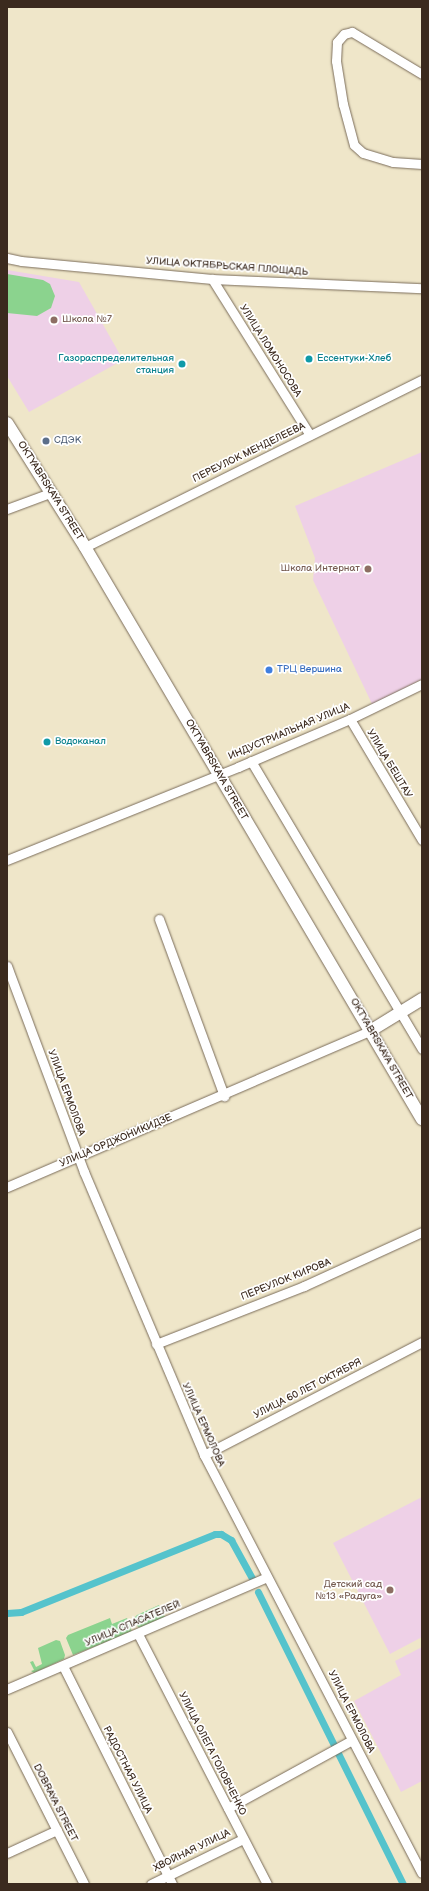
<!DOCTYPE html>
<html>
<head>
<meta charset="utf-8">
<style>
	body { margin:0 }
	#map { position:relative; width:429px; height:1891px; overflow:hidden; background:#efe6c9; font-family:"Balsamiq Sans",sans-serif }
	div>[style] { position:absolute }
	.built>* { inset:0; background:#eed0e7 }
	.green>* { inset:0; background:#8bd38e }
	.canal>* { height:7px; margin:-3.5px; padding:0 3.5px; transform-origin:3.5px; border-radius:3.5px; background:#55c3cc }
	.roads { filter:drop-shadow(0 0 1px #7a6c5a) drop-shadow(0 0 1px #7a6c5a) }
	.minor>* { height:9px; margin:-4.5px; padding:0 4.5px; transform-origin:4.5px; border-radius:4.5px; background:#fff }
	.major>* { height:12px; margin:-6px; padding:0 6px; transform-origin:6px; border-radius:6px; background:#fff }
	.dots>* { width:11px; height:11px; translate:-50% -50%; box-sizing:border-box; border:2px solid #fff; border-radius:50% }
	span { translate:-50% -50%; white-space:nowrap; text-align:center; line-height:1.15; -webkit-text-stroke:3.5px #fff; paint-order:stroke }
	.street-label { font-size:10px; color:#3b2a1e }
	.education-label { font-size:10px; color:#785e54 }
	.left { translate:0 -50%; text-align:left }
	.right { translate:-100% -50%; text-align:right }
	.culture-label { font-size:10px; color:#0d838f }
	.service-label { font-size:10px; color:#4e5e75 }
	.shop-label { font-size:10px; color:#366cbe }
	.frame { position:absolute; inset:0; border:8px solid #3b2a1e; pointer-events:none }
</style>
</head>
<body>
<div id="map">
	<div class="built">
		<div style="clip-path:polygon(7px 270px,79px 282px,123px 360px,29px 412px,7px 376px)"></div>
		<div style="clip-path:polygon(422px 452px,422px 679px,373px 706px,313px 580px,315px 558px,295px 506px)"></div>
		<div style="clip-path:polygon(422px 1497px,422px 1637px,390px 1654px,333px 1543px)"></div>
		<div style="clip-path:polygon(422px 1647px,422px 1781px,401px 1792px,354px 1701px,401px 1675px,395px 1661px)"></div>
	</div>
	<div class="green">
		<div style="clip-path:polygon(7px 274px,43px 280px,50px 284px,55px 296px,51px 308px,37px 316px,7px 313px)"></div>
		<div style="clip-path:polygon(159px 1605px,165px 1617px,142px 1628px,138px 1627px,134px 1618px,137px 1615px)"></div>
		<div style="clip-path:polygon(110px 1618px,112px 1624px,127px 1618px,132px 1632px,73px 1655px,66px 1638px,68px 1635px)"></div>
		<div style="clip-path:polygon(56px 1640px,60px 1641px,65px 1655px,64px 1659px,34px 1673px,31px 1671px,34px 1670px,30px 1662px,33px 1661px,36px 1667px,42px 1664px,38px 1648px)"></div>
	</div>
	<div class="canal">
		<div style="left:258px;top:1592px;width:326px;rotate:63.6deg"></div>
		<div style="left:7px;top:1613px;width:14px;rotate:-4deg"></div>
		<div style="left:21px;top:1612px;width:209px;rotate:-21.9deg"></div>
		<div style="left:215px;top:1534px;width:6px"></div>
		<div style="left:221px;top:1534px;width:12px;rotate:31deg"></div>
		<div style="left:231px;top:1540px;width:46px;rotate:61.2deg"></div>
	</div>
	<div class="roads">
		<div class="minor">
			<div style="left:422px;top:74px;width:82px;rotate:-149deg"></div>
			<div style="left:352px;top:32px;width:8px;rotate:166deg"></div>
			<div style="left:344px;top:34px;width:11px;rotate:131deg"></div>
			<div style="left:337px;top:42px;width:19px;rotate:93deg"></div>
			<div style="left:336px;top:61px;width:44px;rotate:80.8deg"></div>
			<div style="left:343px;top:104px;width:42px;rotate:75deg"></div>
			<div style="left:354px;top:145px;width:12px;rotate:42deg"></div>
			<div style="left:363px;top:153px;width:31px;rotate:17deg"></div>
			<div style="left:393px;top:162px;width:29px;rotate:4deg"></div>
			<div style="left:7px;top:258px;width:14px;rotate:12deg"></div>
			<div style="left:21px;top:261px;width:192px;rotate:5.4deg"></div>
			<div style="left:212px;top:279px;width:210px;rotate:2.5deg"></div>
			<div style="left:212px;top:279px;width:184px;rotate:57.9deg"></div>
			<div style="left:7px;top:509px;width:46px;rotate:-20.4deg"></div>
			<div style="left:85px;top:547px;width:376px;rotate:-26.4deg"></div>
			<div style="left:350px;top:719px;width:141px;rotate:59.2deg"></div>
			<div style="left:251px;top:761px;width:335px;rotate:59.3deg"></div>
			<div style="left:7px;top:860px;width:249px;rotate:-21.9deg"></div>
			<div style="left:238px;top:767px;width:122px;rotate:-23.2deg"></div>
			<div style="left:350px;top:719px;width:80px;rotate:-25.9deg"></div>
			<div style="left:159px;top:919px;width:189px;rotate:69.8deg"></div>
			<div style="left:7px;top:966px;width:220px;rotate:69.5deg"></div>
			<div style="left:84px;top:1172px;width:307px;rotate:67deg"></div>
			<div style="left:204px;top:1455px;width:471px;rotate:62.5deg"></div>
			<div style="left:7px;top:1187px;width:395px;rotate:-23.3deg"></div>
			<div style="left:156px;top:1344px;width:159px;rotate:-21.4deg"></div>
			<div style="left:304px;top:1286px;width:130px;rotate:-24.6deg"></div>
			<div style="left:204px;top:1455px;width:246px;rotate:-27.4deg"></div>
			<div style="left:138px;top:1634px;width:281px;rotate:62.7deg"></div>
			<div style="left:63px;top:1666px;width:244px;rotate:63.4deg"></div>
			<div style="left:7px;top:1689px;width:283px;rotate:-23.3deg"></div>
			<div style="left:7px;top:1732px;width:170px;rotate:63.1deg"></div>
			<div style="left:228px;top:1808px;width:141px;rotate:-28.7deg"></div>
			<div style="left:7px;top:1853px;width:55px;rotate:-24.7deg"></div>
			<div style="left:151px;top:1884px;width:102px;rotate:-26.1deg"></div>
		</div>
		<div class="major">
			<div style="left:7px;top:423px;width:146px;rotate:57.8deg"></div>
			<div style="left:85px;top:547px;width:664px;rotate:59.5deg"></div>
			<div style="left:370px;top:1031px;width:61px;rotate:-31.6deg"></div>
		</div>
	</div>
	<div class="dots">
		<div style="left:54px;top:320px;background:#8d6e63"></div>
		<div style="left:309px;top:359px;background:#0f9aa8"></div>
		<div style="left:182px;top:364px;background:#0f9aa8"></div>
		<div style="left:46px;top:441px;background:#5c6f8a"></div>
		<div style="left:368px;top:569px;background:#8d6e63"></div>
		<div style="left:269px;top:670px;background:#3f7fe0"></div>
		<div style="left:47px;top:742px;background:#0f9aa8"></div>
		<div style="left:390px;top:1590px;background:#8d6e63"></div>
	</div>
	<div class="street-label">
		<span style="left:227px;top:267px;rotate:4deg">УЛИЦА ОКТЯБРЬСКАЯ ПЛОЩАДЬ</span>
		<span style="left:270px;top:351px;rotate:58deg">УЛИЦА ЛОМОНОСОВА</span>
		<span style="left:249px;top:453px;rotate:-26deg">ПЕРЕУЛОК МЕНДЕЛЕЕВА</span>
		<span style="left:50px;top:491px;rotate:58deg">OKTYABRSKAYA STREET</span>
		<span style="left:289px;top:732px;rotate:-23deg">ИНДУСТРИАЛЬНАЯ УЛИЦА</span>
		<span style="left:389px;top:764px;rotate:59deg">УЛИЦА БЕШТАУ</span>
		<span style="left:216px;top:770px;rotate:60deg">OKTYABRSKAYA STREET</span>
		<span style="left:381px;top:1049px;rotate:60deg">OKTYABRSKAYA STREET</span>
		<span style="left:66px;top:1093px;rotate:70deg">УЛИЦА ЕРМОЛОВА</span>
		<span style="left:116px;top:1141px;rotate:-23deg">УЛИЦА ОРДЖОНИКИДЗЕ</span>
		<span style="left:286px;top:1280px;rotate:-22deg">ПЕРЕУЛОК КИРОВА</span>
		<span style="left:308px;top:1389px;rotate:-27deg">УЛИЦА 60 ЛЕТ ОКТЯБРЯ</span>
		<span style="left:203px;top:1425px;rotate:66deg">УЛИЦА ЕРМОЛОВА</span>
		<span style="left:133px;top:1624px;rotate:-23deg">УЛИЦА СПАСАТЕЛЕЙ</span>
		<span style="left:351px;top:1712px;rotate:63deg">УЛИЦА ЕРМОЛОВА</span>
		<span style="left:212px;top:1754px;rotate:63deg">УЛИЦА ОЛЕГА ГОЛОВЧЕНКО</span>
		<span style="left:127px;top:1770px;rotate:63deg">РАДОСТНАЯ УЛИЦА</span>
		<span style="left:55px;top:1803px;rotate:63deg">DOBRAYA STREET</span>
		<span style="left:192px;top:1851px;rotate:-26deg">ХВОЙНАЯ УЛИЦА</span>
	</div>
	<div class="education-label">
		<span class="left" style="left:62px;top:320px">Школа №7</span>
		<span class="right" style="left:360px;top:569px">Школа Интернат</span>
		<span class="right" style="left:382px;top:1590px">Детский сад<br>№13 «Радуга»</span>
	</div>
	<div class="culture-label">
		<span class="right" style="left:174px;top:364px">Газораспределительная<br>станция</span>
		<span class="left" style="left:317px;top:359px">Ессентуки-Хлеб</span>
		<span class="left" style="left:55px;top:742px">Водоканал</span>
	</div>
	<div class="service-label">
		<span class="left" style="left:54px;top:441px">СДЭК</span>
	</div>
	<div class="shop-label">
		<span class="left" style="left:277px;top:670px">ТРЦ Вершина</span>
	</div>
	<div class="frame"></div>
</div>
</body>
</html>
